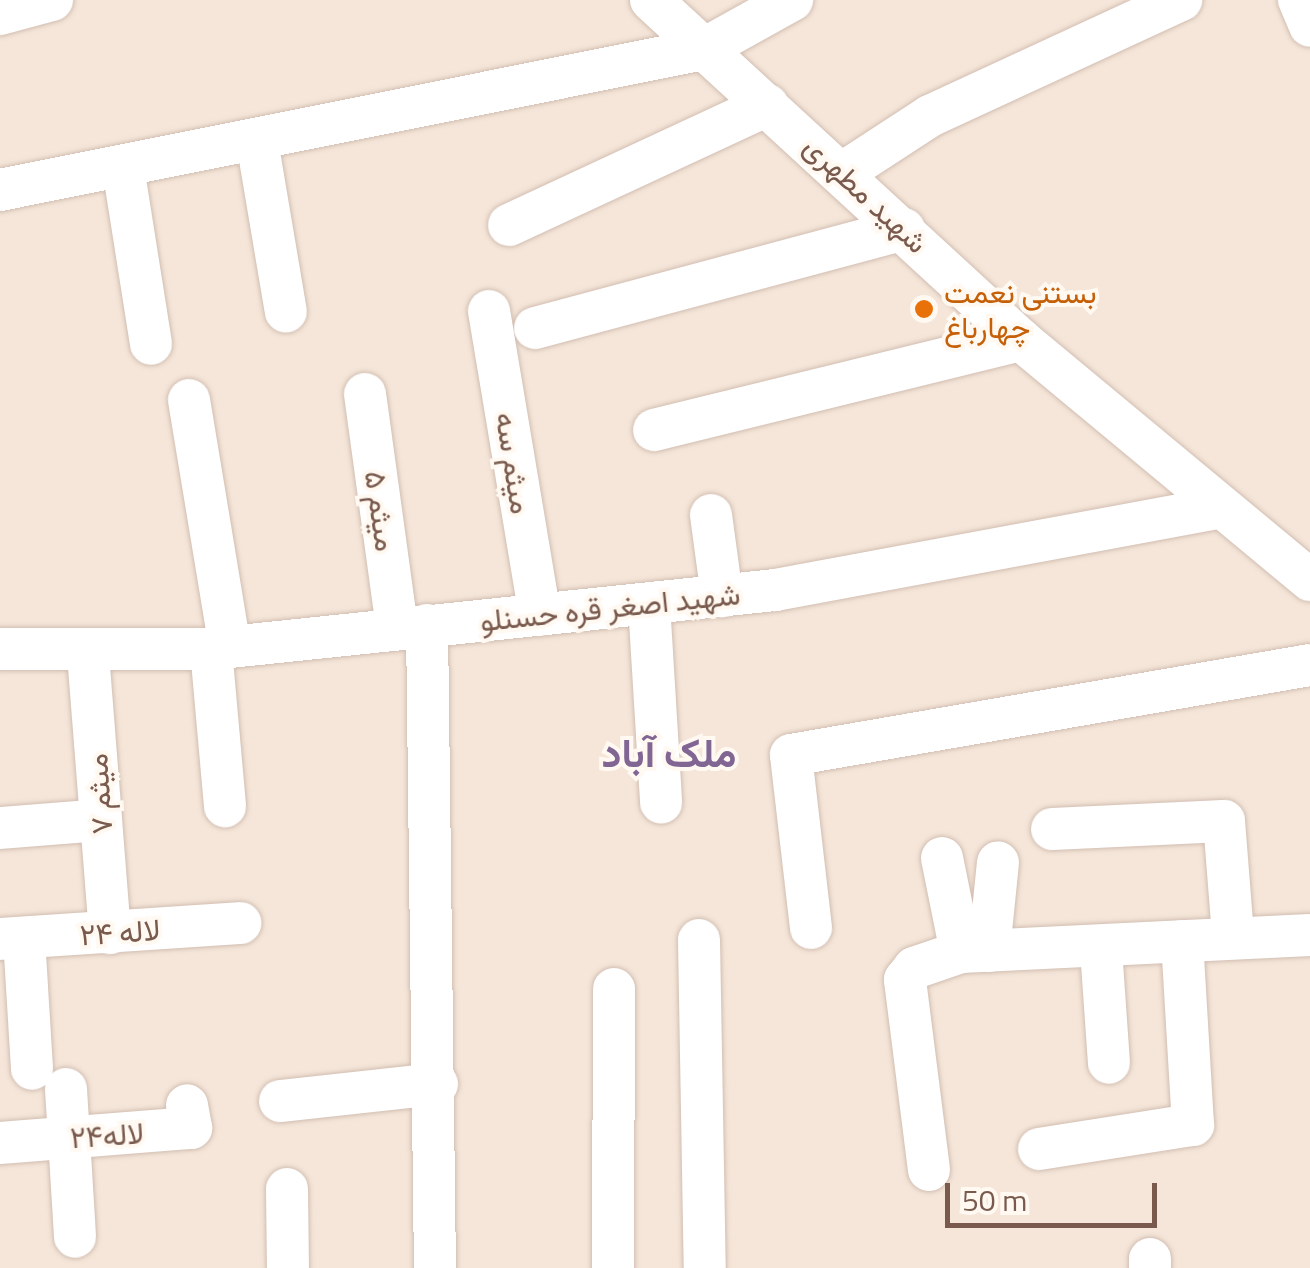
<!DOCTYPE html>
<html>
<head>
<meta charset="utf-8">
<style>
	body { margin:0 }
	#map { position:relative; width:1310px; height:1268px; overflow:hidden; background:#fdf5eb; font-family:"Titillium Web",Vazirmatn,sans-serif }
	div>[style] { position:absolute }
	.residential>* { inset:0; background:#f5e6d9 }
	.roads { filter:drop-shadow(0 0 2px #d2beb2) drop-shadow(0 0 2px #d2beb2) }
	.minor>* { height:42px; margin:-21px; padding:0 21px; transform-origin:21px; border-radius:21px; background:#fff }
	.dots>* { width:28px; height:28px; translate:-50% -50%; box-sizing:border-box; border:5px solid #fff9f2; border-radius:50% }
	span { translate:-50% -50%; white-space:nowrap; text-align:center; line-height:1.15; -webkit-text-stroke:8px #fff9f2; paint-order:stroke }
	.street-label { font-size:30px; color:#795a4d }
	.food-label { font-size:30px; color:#c56008 }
	.left { translate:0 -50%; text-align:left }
	.district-label { font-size:40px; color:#816694; font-weight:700 }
	.scale { position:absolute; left:945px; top:1183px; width:212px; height:45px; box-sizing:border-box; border:5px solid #795a4d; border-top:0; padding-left:12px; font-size:30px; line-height:35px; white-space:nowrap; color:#795a4d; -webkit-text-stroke:8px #fff9f2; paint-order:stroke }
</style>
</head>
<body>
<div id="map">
	<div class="residential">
		<div style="clip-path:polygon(0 0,1310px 0,1310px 1268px,0 1268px)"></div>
	</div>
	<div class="roads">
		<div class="minor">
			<div style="left:651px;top:0;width:502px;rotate:42.58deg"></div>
			<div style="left:1021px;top:340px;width:376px;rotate:39.7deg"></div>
			<div style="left:1299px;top:0;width:28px;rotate:67deg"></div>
			<div style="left:0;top:14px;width:54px;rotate:-15.1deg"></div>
			<div style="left:257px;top:141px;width:173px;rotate:80.4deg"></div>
			<div style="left:123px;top:167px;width:179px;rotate:81deg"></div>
			<div style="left:844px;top:172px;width:103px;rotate:-33.1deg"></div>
			<div style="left:930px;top:116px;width:277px;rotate:-24.8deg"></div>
			<div style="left:0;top:190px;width:718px;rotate:-11.33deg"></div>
			<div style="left:704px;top:49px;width:101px;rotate:-29.1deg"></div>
			<div style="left:509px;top:225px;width:285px;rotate:-24.9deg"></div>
			<div style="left:489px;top:311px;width:308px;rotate:80.5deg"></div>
			<div style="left:535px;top:328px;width:382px;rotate:-15deg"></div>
			<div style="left:365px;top:394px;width:237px;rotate:82.2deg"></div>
			<div style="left:189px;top:400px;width:250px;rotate:80.6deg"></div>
			<div style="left:654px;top:430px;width:378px;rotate:-13.8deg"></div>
			<div style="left:711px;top:515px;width:82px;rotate:82.3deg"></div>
			<div style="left:649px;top:604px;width:199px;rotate:86.5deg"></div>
			<div style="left:427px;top:625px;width:643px;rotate:89.29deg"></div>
			<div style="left:0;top:649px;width:211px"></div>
			<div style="left:211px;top:649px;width:567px;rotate:-5.97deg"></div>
			<div style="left:775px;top:590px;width:446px;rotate:-10.5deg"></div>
			<div style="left:211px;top:649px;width:158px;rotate:84.9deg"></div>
			<div style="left:88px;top:654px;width:280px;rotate:85.5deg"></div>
			<div style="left:0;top:828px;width:101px;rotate:-4.5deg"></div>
			<div style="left:1052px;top:829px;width:172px;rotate:-2.7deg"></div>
			<div style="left:1224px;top:821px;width:115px;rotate:85.5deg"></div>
			<div style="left:942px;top:858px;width:96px;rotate:78.6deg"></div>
			<div style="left:811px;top:928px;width:174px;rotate:-96.6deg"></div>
			<div style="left:791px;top:755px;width:527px;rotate:-9.84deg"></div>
			<div style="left:24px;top:938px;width:131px;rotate:86.5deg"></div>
			<div style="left:0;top:939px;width:241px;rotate:-3.8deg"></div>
			<div style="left:699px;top:940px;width:328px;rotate:89deg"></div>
			<div style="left:1101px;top:949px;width:114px;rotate:86deg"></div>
			<div style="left:989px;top:951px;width:89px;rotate:-84.2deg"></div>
			<div style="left:66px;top:1089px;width:148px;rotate:86.5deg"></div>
			<div style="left:280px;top:1101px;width:158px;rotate:-6.2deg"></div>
			<div style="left:0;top:1143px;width:192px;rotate:-4.5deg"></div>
			<div style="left:191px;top:1128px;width:23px;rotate:-100deg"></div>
			<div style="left:1039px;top:1149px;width:156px;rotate:-8.9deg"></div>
			<div style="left:1193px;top:1125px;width:184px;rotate:-93.4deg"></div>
			<div style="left:929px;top:1170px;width:192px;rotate:-97.2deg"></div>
			<div style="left:905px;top:980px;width:15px;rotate:-53deg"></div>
			<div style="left:914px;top:968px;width:50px;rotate:-18.8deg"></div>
			<div style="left:961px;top:952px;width:349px;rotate:-2.8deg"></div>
			<div style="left:287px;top:1189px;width:79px;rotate:89.3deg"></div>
			<div style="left:1150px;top:1259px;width:9px;rotate:90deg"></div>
			<div style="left:613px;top:1268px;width:279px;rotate:-89.8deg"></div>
		</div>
	</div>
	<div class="dots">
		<div style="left:924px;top:309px;background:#e8710a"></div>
	</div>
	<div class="street-label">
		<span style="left:866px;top:194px;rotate:43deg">شهید مطهری</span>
		<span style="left:514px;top:463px;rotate:81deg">میثم سه</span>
		<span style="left:381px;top:511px;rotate:82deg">میثم ۵</span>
		<span style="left:610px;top:607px;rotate:-6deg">شهید اصغر قره حسنلو</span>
		<span style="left:99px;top:794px;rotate:-94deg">میثم ۷</span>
		<span style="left:120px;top:932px;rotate:-4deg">لاله ۲۴</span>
		<span style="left:107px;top:1135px;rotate:-4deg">لاله۲۴</span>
	</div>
	<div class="food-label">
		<span class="left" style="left:944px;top:309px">بستنی نعمت<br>چهارباغ</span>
	</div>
	<div class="district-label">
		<span style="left:669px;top:753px">ملک آباد</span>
	</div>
	<div class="scale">50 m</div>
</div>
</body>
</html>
